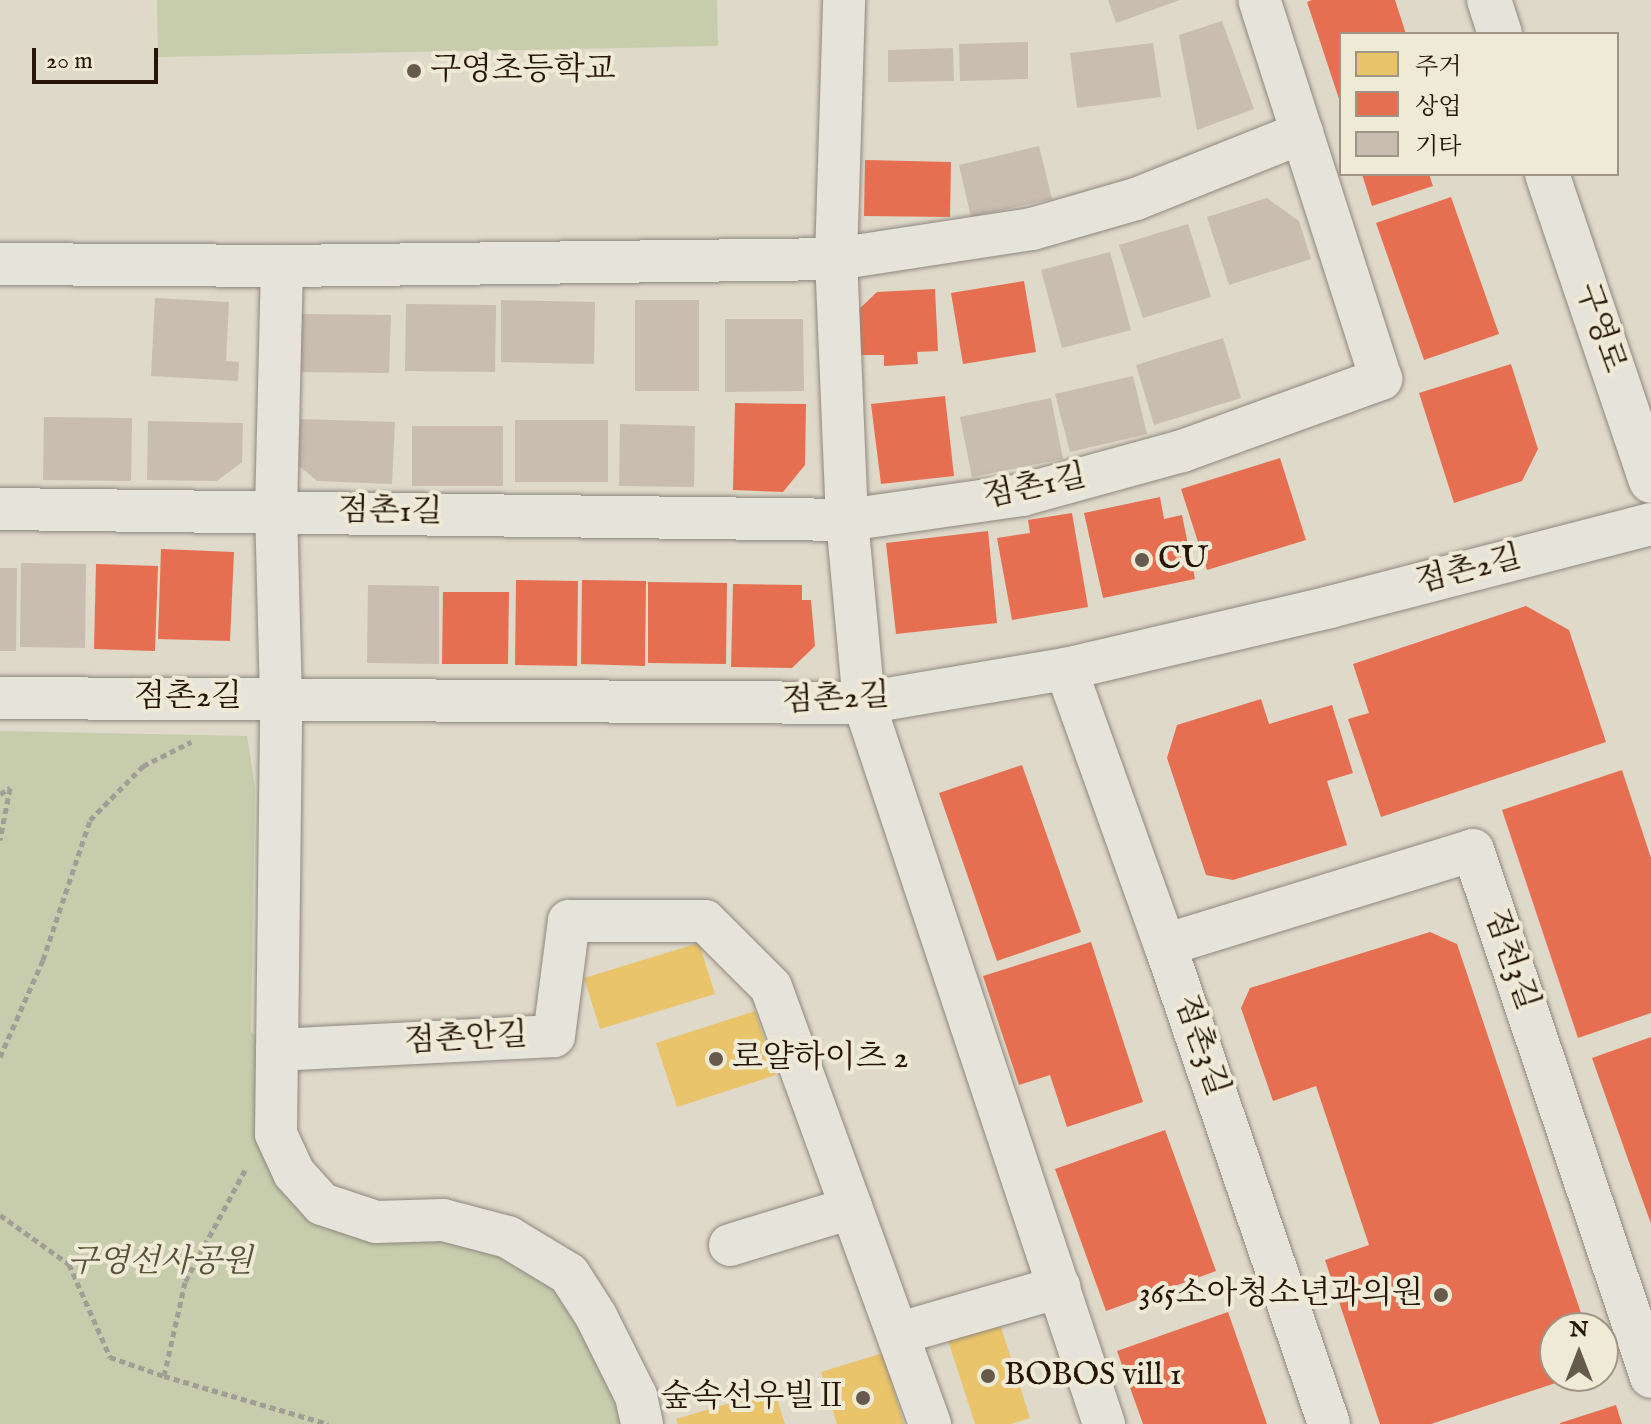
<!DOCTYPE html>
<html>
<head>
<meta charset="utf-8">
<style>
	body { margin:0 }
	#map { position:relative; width:1651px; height:1424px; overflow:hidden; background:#ded9c9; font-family:"IM FELL English","Noto Serif KR",serif }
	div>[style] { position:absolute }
	.green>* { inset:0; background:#c6ccac }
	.homes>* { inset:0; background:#e9c46a }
	.shops>* { inset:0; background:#e76f51 }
	.building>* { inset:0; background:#c9bcb0 }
	.path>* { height:5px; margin-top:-2.5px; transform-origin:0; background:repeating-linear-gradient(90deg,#a19e96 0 6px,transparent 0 10px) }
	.roads { filter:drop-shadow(0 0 2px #8e887e) drop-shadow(0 0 2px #8e887e) }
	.minor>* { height:42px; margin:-21px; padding:0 21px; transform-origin:21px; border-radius:21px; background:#e6e3db }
	.secondary>* { height:44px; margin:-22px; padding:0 22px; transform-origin:22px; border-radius:22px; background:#e6e3db }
	.dots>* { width:22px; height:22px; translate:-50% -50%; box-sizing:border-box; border:4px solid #efead6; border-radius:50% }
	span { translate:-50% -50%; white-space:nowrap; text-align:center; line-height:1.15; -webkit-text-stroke:8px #efead6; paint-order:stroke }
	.poi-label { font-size:32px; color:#261508 }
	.left { translate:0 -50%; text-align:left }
	.right { translate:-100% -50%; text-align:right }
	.street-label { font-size:32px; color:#261508 }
	.park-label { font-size:32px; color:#575239; font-style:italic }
	.legend { position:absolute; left:1339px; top:32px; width:280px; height:144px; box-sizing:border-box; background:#efead6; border:2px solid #9f9584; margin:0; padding:10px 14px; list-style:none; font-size:24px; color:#261508 }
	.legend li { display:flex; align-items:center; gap:16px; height:40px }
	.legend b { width:40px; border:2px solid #9f9584 }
	.north { position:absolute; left:1539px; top:1312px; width:80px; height:80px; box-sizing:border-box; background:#efead6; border:2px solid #9f9584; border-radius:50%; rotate:0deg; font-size:22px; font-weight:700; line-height:32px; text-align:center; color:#261508 }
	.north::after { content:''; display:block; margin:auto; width:28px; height:36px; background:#665a4c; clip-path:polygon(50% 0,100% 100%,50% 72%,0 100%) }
	.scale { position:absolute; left:32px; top:48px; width:126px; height:36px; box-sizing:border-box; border:4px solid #261508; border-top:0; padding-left:10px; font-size:24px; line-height:28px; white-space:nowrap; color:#261508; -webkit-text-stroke:6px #efead6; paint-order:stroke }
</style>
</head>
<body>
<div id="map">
	<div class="green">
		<div style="clip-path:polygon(157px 0,717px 0,718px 46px,158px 57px)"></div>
		<div style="clip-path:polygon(0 731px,247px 736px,255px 787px,251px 1032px,277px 1050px,294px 1173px,569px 1274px,642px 1424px,0 1424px)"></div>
	</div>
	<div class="homes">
		<div style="clip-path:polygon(699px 943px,715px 994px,600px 1029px,584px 978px)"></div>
		<div style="clip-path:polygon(755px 1011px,776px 1075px,677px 1107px,656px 1043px)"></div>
		<div style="clip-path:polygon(998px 1318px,1030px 1418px,1011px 1424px,975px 1424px,946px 1334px)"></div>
		<div style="clip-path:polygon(883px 1353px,904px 1424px,837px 1424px,821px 1372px)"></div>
		<div style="clip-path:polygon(774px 1390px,785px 1424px,678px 1424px,676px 1419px)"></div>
	</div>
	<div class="shops">
		<div style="clip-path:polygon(1312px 0,1395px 0,1406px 34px,1341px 34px,1341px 105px,1307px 2px)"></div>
		<div style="clip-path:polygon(865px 160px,951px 162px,950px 217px,864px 216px)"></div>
		<div style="clip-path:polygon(1362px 174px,1429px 174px,1433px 186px,1372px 206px)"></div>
		<div style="clip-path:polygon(1451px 197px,1499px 334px,1424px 360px,1376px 223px)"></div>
		<div style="clip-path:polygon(1024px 281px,1036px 352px,963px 364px,951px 293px)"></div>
		<div style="clip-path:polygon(935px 289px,938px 351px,917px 352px,918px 364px,884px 366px,884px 355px,855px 355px,854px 314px,877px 292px)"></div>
		<div style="clip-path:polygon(1511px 364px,1538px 449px,1522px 481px,1454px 503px,1419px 393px)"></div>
		<div style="clip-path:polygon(945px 396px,954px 476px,881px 484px,871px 404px)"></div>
		<div style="clip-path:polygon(735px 403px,806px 404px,805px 465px,783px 492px,733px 490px)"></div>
		<div style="clip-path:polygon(1280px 458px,1306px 540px,1207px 570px,1181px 489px)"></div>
		<div style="clip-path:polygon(1160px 497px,1164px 519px,1182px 515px,1195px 579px,1103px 598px,1084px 513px)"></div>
		<div style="clip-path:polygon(1072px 513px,1088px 607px,1012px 620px,997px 538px,1030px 533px,1028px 520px)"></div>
		<div style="clip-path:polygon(988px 531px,997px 623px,896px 634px,886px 543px)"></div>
		<div style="clip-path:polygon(161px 549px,234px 552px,230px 641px,158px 639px)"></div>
		<div style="clip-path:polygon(96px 564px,158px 566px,155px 651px,94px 649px)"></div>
		<div style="clip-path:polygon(516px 580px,578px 581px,577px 666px,515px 665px)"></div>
		<div style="clip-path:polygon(582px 580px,646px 581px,645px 666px,581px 664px)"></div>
		<div style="clip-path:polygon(648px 582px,727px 583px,726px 664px,648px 663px)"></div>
		<div style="clip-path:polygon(733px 584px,802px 585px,802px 600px,811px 600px,815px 646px,792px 668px,731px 667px)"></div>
		<div style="clip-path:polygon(443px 592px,509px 592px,508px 664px,442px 664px)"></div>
		<div style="clip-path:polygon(1526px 606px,1569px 630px,1606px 742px,1381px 817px,1348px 719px,1369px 713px,1353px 664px)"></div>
		<div style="clip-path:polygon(1261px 699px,1269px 724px,1332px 705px,1353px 773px,1327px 781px,1347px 845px,1233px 880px,1206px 875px,1167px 758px,1177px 725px)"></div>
		<div style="clip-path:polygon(1022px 765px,1081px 932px,997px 961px,939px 793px)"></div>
		<div style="clip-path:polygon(1622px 770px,1651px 858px,1651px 1013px,1578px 1038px,1502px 810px)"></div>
		<div style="clip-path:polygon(1430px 932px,1457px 944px,1586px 1328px,1555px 1328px,1555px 1376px,1574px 1377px,1431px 1424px,1380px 1424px,1325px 1260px,1369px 1245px,1316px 1086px,1273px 1101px,1241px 1008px,1250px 988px)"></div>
		<div style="clip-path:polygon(1091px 942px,1143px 1102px,1067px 1127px,1050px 1075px,1019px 1085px,983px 976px)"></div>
		<div style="clip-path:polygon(1651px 1037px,1651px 1224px,1592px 1058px)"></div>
		<div style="clip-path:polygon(1165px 1130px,1216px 1271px,1106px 1311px,1055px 1169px)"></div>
		<div style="clip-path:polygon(1228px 1312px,1267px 1424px,1143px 1424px,1117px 1351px)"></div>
		<div style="clip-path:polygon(1616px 1405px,1622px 1424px,1560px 1424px,1560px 1423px)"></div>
	</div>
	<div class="building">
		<div style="clip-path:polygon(1108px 0,1180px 0,1116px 23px)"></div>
		<div style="clip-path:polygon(1222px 21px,1254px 109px,1197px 130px,1179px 35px)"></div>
		<div style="clip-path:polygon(1028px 42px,1028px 79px,960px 81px,959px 44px)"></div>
		<div style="clip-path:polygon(1153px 43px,1161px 97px,1077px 108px,1070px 53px)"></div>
		<div style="clip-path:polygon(953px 48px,954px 81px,888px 82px,888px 50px)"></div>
		<div style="clip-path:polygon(1039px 146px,1052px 199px,971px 217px,959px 165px)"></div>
		<div style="clip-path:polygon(1267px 198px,1299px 221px,1311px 259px,1229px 285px,1207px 217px)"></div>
		<div style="clip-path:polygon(1188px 224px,1211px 297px,1143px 318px,1119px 245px)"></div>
		<div style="clip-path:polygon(1110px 252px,1131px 330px,1062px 348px,1041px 270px)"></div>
		<div style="clip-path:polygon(155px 298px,229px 302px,226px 361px,239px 362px,238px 381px,151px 376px)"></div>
		<div style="clip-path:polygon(501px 300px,595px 302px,594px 364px,501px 362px)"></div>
		<div style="clip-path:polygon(635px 300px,699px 300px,699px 391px,635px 391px)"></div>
		<div style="clip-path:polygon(406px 304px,496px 305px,495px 372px,405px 371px)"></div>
		<div style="clip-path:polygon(301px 314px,391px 315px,389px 373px,300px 372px)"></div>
		<div style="clip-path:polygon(725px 319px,803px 319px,804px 391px,725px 392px)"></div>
		<div style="clip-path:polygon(1223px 338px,1241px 398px,1154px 425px,1136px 365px)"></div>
		<div style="clip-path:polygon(1133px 376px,1147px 434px,1070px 452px,1055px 394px)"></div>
		<div style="clip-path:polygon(1051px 398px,1063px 459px,972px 477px,960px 417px)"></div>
		<div style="clip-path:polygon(44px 417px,132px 418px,131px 481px,43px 480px)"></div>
		<div style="clip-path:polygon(300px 419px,395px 422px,392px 484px,317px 481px,298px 465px)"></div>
		<div style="clip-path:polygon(515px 420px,608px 420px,608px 482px,515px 482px)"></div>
		<div style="clip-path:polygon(148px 421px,243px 423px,242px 462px,217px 481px,147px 480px)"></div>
		<div style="clip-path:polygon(620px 424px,695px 426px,694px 487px,619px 486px)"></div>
		<div style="clip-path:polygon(412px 426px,503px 426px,503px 486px,412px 486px)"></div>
		<div style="clip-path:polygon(21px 563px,86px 564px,85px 648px,20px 647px)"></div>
		<div style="clip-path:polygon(0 568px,17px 568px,16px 651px,0 651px)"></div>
		<div style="clip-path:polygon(368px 585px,439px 586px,439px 664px,367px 663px)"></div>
	</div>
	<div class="path">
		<div style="left:0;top:794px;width:12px;rotate:-31deg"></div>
		<div style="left:10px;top:788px;width:53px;rotate:100.9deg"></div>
		<div style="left:0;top:1057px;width:106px;rotate:-66.1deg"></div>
		<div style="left:43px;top:960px;width:148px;rotate:-71.4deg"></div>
		<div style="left:90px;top:820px;width:76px;rotate:-45.5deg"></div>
		<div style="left:143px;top:766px;width:54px;rotate:-26.6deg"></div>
		<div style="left:245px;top:1170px;width:127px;rotate:118.2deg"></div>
		<div style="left:185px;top:1282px;width:96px;rotate:102.6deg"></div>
		<div style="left:164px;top:1376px;width:171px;rotate:16.3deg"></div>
		<div style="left:0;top:1215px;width:85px;rotate:35.4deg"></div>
		<div style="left:69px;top:1264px;width:102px;rotate:66.2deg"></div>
		<div style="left:110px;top:1357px;width:57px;rotate:19.4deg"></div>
	</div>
	<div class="roads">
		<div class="minor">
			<div style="left:0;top:264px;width:282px;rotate:0.4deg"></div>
			<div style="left:0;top:509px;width:847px;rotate:0.74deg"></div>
			<div style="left:847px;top:520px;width:177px;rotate:-8.1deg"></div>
			<div style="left:1022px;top:495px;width:166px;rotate:-15.4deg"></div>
			<div style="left:1182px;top:451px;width:212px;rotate:-19.9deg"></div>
			<div style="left:1381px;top:379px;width:398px;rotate:-107.8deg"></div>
			<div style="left:1066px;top:669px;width:293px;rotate:70.3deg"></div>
			<div style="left:1165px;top:945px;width:506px;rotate:71.1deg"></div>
			<div style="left:0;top:698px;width:864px;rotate:0.33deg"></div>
			<div style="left:864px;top:703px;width:205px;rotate:-9.6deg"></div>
			<div style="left:1066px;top:669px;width:271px;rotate:-13.2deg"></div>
			<div style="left:1330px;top:607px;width:332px;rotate:-14.5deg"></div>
			<div style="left:1165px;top:945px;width:322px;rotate:-17.1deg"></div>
			<div style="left:1473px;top:850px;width:556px;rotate:71.34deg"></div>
			<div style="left:277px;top:1050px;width:277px;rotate:-2.9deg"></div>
			<div style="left:554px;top:1036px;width:116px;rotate:-82.6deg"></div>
			<div style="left:569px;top:921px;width:136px"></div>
			<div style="left:705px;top:921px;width:93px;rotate:45deg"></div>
			<div style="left:771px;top:987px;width:465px;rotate:70deg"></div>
			<div style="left:730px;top:1245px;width:127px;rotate:-17deg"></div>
			<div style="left:900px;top:1333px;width:166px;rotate:-16.1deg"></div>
			<div style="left:642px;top:1424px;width:29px;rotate:-102deg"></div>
			<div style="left:636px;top:1396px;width:89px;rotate:-116.6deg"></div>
			<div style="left:596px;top:1316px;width:50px;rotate:-122.7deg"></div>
			<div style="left:569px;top:1274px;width:71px;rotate:-148.8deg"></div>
			<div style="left:508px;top:1237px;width:67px;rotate:-165.3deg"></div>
			<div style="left:443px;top:1220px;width:67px;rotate:178.3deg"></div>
			<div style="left:376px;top:1222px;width:57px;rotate:-161.6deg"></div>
			<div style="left:322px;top:1204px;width:42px;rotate:-132.1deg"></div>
			<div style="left:294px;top:1173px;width:43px;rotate:-114.8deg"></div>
			<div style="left:276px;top:1134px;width:435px;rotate:-89.3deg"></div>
			<div style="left:281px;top:699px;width:188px;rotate:-91.5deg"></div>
			<div style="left:276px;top:511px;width:245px;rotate:-88.6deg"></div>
			<div style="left:282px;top:266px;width:554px;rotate:-0.72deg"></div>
			<div style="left:836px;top:259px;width:259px;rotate:-88.2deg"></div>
			<div style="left:1104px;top:1424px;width:760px;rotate:-108.41deg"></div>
			<div style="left:864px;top:703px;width:184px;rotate:-95.3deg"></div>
			<div style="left:847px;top:520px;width:261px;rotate:-92.4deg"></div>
			<div style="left:836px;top:259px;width:198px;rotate:-8.7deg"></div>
			<div style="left:1032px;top:229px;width:108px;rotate:-16.1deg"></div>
			<div style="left:1136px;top:199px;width:179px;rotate:-21.7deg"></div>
		</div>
		<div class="secondary">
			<div style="left:1489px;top:0;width:36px;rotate:72deg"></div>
			<div style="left:1547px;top:174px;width:324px;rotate:71.3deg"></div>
		</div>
	</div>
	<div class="dots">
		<div style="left:414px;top:71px;background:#665a4c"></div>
		<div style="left:1142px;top:560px;background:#665a4c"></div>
		<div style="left:716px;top:1059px;background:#665a4c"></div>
		<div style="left:1441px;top:1295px;background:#665a4c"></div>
		<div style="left:988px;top:1376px;background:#665a4c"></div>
		<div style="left:863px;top:1398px;background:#665a4c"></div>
	</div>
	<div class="poi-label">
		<span class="left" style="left:430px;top:71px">구영초등학교</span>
		<span class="left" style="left:1158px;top:560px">CU</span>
		<span class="left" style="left:732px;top:1059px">로얄하이츠 2</span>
		<span class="right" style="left:1423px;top:1295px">365소아청소년과의원</span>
		<span class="left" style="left:1004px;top:1376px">BOBOS vill 1</span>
		<span class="right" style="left:847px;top:1398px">숲속선우빌Ⅱ</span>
	</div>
	<div class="street-label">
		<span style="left:1599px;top:328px;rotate:71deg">구영로</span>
		<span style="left:1035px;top:488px;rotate:-12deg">점촌1길</span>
		<span style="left:390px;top:513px;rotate:1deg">점촌1길</span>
		<span style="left:1469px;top:571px;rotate:-14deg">점촌2길</span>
		<span style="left:188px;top:698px">점촌2길</span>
		<span style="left:836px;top:700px;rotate:-3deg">점촌2길</span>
		<span style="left:1510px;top:960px;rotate:71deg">점천3길</span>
		<span style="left:466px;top:1040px;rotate:-3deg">점촌안길</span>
		<span style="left:1200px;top:1046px;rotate:71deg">점촌3길</span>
	</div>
	<div class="park-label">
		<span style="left:160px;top:1263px">구영선사공원</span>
	</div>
	<ul class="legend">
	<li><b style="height:22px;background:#e9c46a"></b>주거</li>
	<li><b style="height:22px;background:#e76f51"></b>상업</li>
	<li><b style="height:22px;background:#c9bcb0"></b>기타</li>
	</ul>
	<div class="north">N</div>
	<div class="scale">20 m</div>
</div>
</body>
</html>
